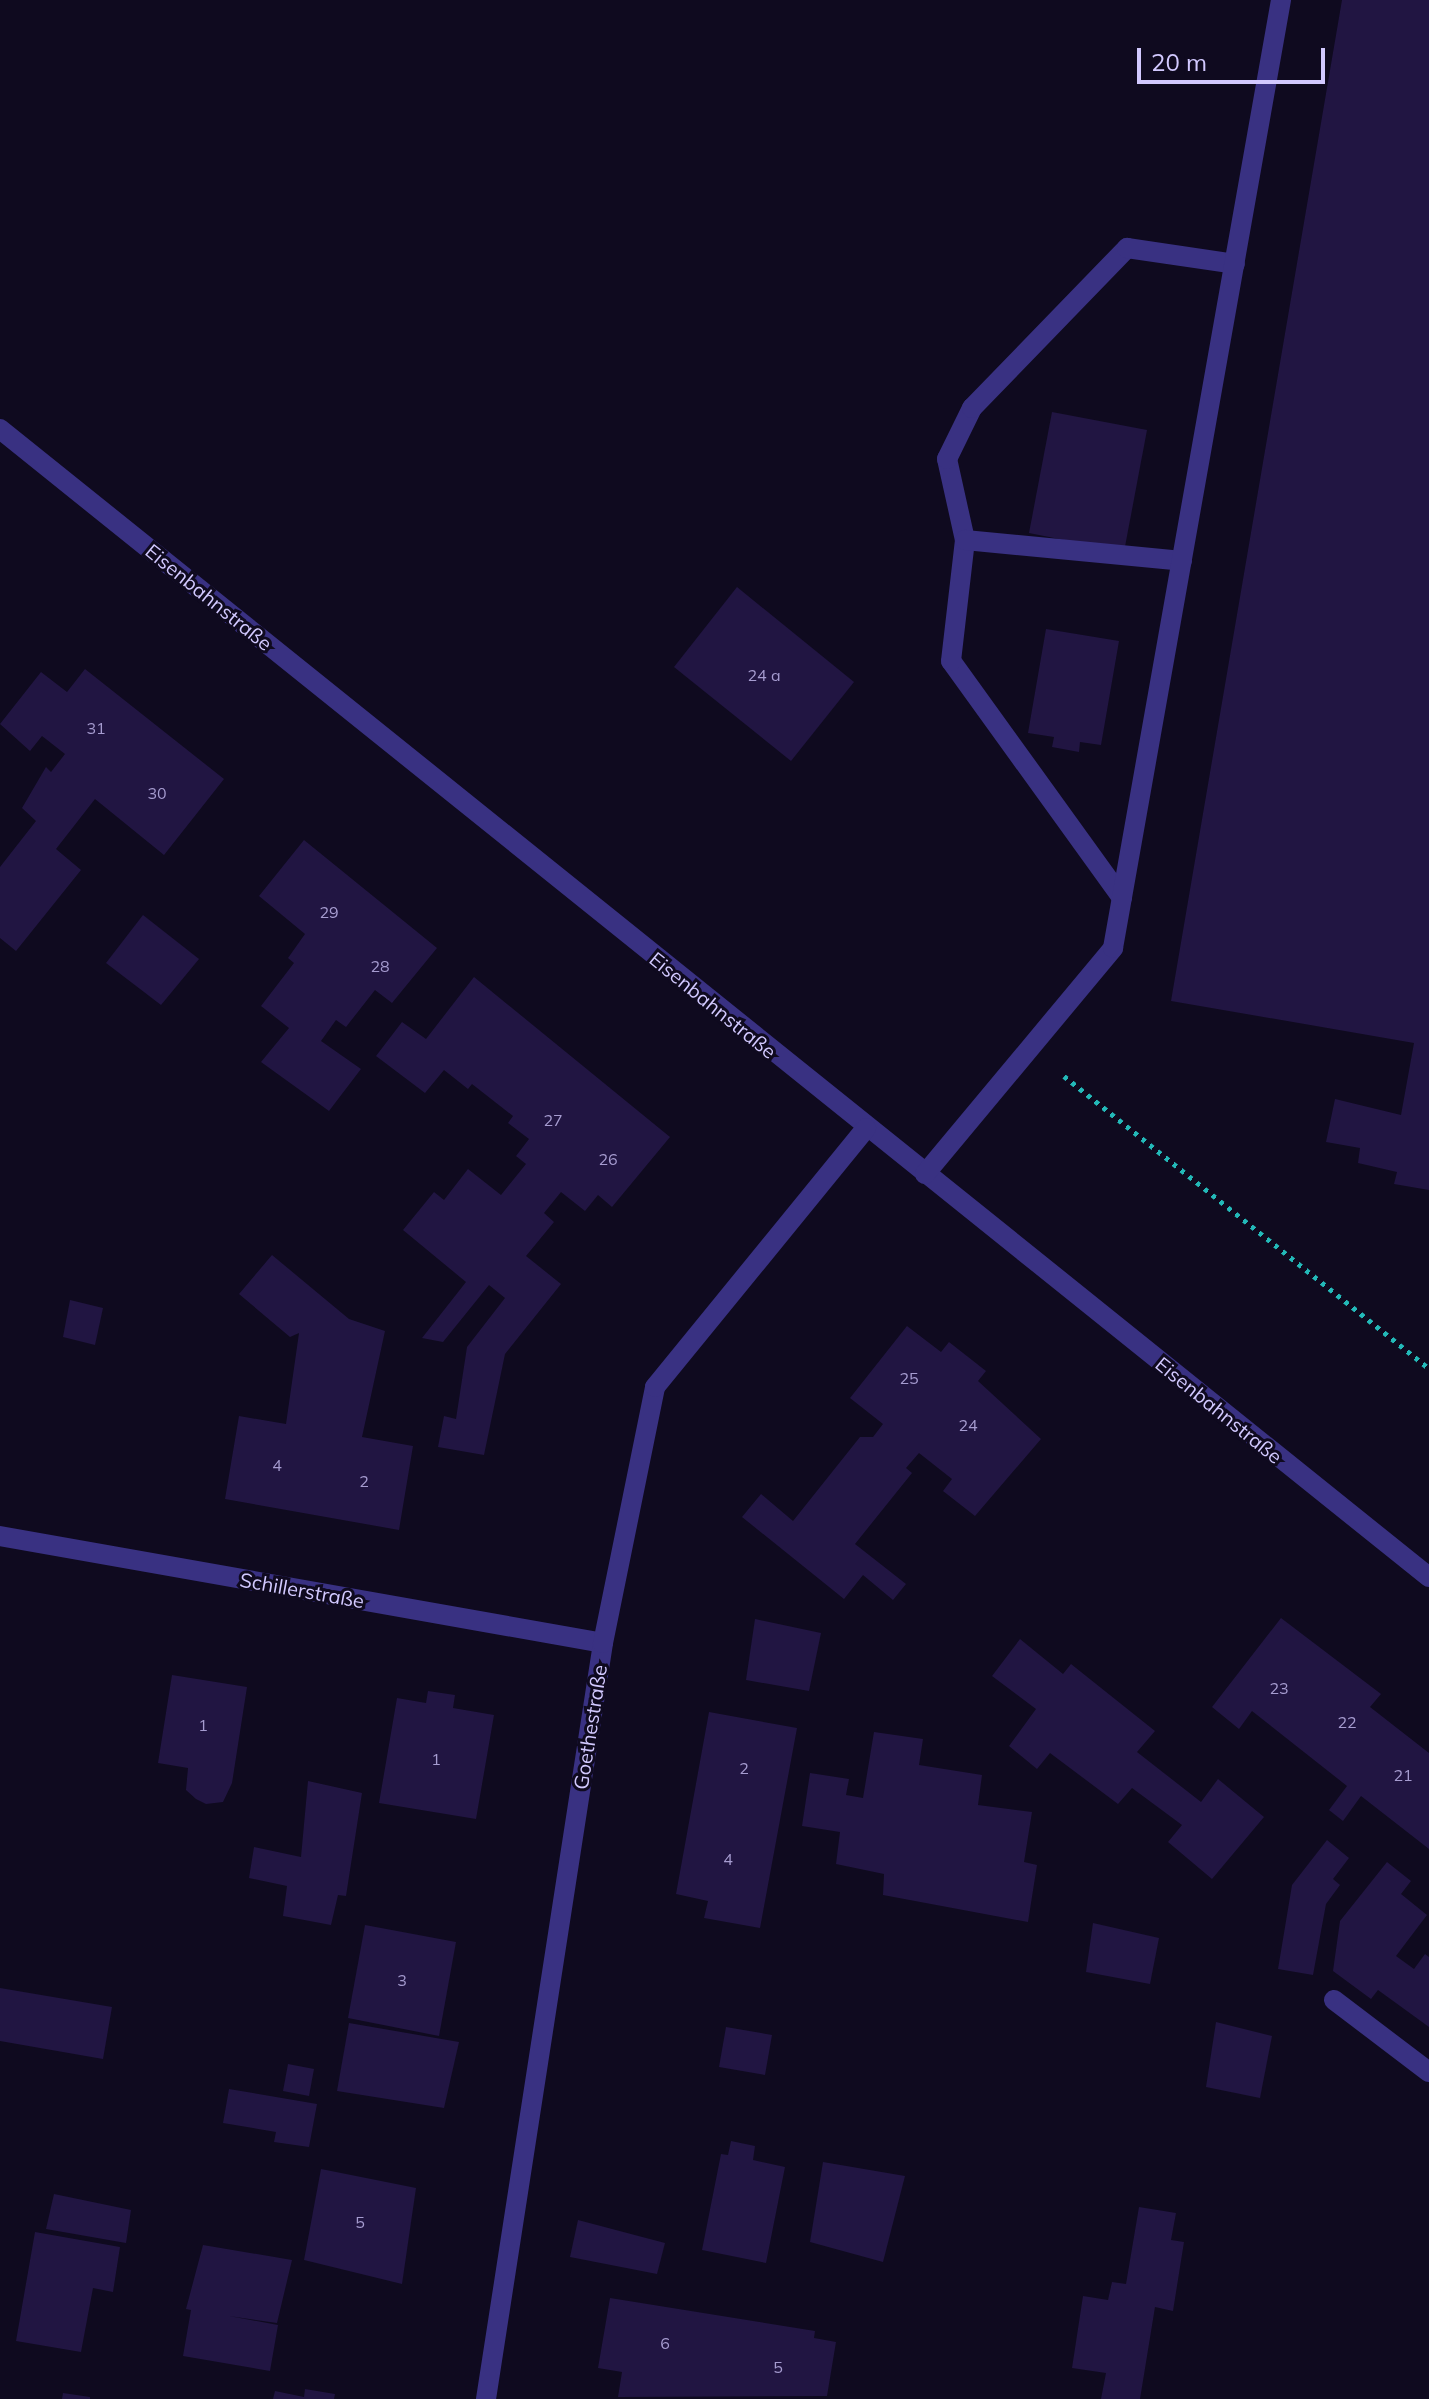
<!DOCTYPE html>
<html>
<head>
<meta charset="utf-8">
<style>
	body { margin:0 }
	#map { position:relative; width:1429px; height:2399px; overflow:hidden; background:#0f0a1f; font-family:Mulish,sans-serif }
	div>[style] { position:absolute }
	.building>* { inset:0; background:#211542 }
	.path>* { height:5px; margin-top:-2.5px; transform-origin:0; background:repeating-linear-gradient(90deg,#23b9b8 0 4px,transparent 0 10px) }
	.minor>* { height:20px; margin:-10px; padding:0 10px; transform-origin:10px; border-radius:10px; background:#393182 }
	span { translate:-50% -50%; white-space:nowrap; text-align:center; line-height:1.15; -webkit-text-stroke:6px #0f0a1f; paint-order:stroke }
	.number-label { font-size:16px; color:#a69cd0 }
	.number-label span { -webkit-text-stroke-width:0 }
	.street-label { font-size:20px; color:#d2c9ff }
	.scale { position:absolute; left:1137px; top:48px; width:188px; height:36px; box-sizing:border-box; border:4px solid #d2c9ff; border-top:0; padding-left:10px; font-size:24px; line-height:28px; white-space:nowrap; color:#d2c9ff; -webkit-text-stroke:6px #0f0a1f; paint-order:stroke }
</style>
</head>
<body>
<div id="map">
	<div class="building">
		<div style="clip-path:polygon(1342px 0,1429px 0,1429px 1190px,1394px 1184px,1397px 1172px,1358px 1163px,1360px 1148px,1326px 1142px,1335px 1099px,1401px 1115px,1414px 1043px,1171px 1001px)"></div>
		<div style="clip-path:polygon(1052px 412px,1147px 430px,1124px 552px,1029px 533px)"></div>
		<div style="clip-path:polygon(737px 587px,854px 682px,791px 761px,674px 667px)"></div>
		<div style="clip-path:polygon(1046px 629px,1119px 641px,1101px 745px,1080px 742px,1079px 752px,1052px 747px,1054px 737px,1028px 733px)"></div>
		<div style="clip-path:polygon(85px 669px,224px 779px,164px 855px,95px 799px,56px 849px,81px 870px,16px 951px,0 938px,0 867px,36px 821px,22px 808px,46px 767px,51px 772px,65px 754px,42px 736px,30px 751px,0 724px,41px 672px,67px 692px)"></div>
		<div style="clip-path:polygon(304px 840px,437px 948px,392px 1003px,375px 990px,346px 1027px,336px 1020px,321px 1041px,361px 1069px,329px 1111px,261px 1062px,289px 1028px,261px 1006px,294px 963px,288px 958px,305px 934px,259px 896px)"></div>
		<div style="clip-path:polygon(143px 915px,199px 959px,161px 1005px,106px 963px)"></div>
		<div style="clip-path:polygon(474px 977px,670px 1137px,612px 1207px,598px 1195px,585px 1211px,561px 1192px,544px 1213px,554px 1222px,526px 1256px,561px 1284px,505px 1354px,484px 1455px,438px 1447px,444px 1416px,456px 1419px,467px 1347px,505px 1298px,489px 1285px,443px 1342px,422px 1338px,466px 1282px,403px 1230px,434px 1192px,444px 1200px,468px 1169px,501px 1195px,526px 1164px,516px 1156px,529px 1139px,508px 1123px,513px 1116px,472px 1084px,468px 1089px,444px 1070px,425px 1093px,376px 1056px,402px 1022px,426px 1039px)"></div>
		<div style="clip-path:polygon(272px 1255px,349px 1319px,385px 1331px,362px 1437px,413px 1446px,399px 1530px,225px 1499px,239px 1416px,286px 1424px,299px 1333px,290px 1337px,239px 1294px)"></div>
		<div style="clip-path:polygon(70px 1300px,103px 1308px,95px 1345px,63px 1337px)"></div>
		<div style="clip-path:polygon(907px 1326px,941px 1352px,949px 1342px,986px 1371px,978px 1381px,1041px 1439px,975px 1516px,943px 1491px,952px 1479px,919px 1453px,906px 1468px,912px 1473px,855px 1544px,906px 1584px,893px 1600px,863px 1575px,844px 1599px,742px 1517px,761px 1494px,793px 1521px,860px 1437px,873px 1437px,883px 1424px,850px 1398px)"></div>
		<div style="clip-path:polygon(1281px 1618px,1381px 1694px,1370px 1707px,1429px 1753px,1429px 1849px,1361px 1796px,1343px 1821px,1329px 1810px,1347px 1786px,1252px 1711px,1239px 1729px,1212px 1707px)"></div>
		<div style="clip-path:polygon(755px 1619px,821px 1633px,809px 1691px,746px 1680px)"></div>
		<div style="clip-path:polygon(1020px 1639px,1063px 1674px,1071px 1664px,1155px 1731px,1137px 1752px,1201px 1802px,1218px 1779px,1264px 1817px,1212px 1879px,1168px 1842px,1182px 1825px,1132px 1788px,1118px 1804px,1050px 1753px,1037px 1769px,1009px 1746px,1036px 1709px,992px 1676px)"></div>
		<div style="clip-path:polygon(172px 1675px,247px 1687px,232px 1783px,223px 1802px,206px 1804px,196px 1799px,186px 1790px,188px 1768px,158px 1763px)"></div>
		<div style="clip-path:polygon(428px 1691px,455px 1695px,453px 1708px,494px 1715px,476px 1819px,379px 1803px,397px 1698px,426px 1703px)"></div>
		<div style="clip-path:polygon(709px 1712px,797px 1728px,760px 1928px,704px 1918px,708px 1901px,676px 1894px)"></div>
		<div style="clip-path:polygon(874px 1732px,923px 1739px,919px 1765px,982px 1775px,978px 1805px,1032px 1812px,1024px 1862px,1037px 1865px,1028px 1922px,883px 1895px,884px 1874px,836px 1864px,840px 1832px,802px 1826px,810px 1773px,849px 1779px,846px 1795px,863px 1798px)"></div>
		<div style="clip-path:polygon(308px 1781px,362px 1793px,346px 1896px,338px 1895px,331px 1925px,283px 1916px,287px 1886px,249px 1878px,254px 1847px,301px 1857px)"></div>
		<div style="clip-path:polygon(1327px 1840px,1349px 1858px,1333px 1879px,1340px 1885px,1326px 1904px,1313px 1975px,1278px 1969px,1292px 1885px)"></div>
		<div style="clip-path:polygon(1387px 1862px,1411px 1881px,1401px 1894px,1427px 1915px,1396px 1956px,1414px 1969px,1425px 1954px,1429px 1957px,1429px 2027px,1378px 1990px,1371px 1999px,1333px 1971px,1340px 1921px)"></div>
		<div style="clip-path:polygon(1093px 1923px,1159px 1938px,1150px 1984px,1086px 1972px)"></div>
		<div style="clip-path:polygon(365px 1925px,456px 1942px,439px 2036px,348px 2018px)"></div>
		<div style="clip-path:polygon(0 1988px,112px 2007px,103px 2059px,0 2041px)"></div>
		<div style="clip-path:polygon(1216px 2022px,1272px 2036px,1260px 2098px,1206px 2087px)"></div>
		<div style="clip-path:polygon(349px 2023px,459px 2042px,444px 2108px,337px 2091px)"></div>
		<div style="clip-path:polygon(726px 2027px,772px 2035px,765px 2075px,719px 2067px)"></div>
		<div style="clip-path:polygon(288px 2064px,314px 2069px,309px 2096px,283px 2091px)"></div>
		<div style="clip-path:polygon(229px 2089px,317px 2104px,309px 2147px,274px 2142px,276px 2132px,223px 2123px)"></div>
		<div style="clip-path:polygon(731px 2141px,755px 2146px,753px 2160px,785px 2167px,766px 2263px,702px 2250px,721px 2154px,728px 2155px)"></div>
		<div style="clip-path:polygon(823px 2162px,905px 2176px,883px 2262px,810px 2242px)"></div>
		<div style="clip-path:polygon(321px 2169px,416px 2188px,402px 2284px,304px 2260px)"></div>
		<div style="clip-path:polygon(54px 2194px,131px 2210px,126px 2243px,46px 2229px)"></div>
		<div style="clip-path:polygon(1139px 2207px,1176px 2213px,1171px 2240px,1184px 2242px,1173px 2311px,1155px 2307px,1140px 2399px,1101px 2399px,1106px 2373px,1072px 2368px,1083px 2296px,1108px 2300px,1112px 2282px,1126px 2284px)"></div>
		<div style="clip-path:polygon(578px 2220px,665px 2243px,657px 2274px,570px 2257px)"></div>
		<div style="clip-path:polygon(35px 2232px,120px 2247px,113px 2292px,93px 2288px,81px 2352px,16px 2341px)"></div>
		<div style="clip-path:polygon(203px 2245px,292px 2260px,277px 2323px,229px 2316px,278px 2325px,270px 2371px,183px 2356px,191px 2310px,186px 2309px)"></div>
		<div style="clip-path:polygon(610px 2298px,815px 2331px,814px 2338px,836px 2342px,827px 2396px,618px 2397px,622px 2372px,598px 2368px)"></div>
		<div style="clip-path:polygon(305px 2389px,335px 2394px,334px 2399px,273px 2399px,275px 2391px,304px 2397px)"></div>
		<div style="clip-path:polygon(63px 2393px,90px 2397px,90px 2399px,62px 2399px)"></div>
	</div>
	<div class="path">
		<div style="left:1064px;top:1076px;width:467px;rotate:38.7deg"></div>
	</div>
	<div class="minor">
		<div style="left:0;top:429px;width:1833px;rotate:38.78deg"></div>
		<div style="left:965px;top:540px;width:83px;rotate:-102.5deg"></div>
		<div style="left:947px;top:459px;width:57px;rotate:-63.9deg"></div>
		<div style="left:972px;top:408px;width:223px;rotate:-45.9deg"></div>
		<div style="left:1127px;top:248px;width:109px;rotate:8.4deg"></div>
		<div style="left:1122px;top:898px;width:292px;rotate:-125.8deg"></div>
		<div style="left:951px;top:661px;width:122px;rotate:-83.4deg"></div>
		<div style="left:965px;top:540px;width:218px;rotate:5.5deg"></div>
		<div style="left:925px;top:1174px;width:294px;rotate:-50.2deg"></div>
		<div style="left:1113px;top:948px;width:963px;rotate:-79.95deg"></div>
		<div style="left:0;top:1536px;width:612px;rotate:10.06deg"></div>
		<div style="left:1334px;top:2000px;width:119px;rotate:37.2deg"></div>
		<div style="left:486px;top:2399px;width:765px;rotate:-81.2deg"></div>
		<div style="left:603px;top:1643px;width:261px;rotate:-78.5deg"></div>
		<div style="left:655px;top:1387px;width:334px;rotate:-50.8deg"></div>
	</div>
	<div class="number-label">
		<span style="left:764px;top:675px">24 a</span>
		<span style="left:96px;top:728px">31</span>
		<span style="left:157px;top:793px">30</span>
		<span style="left:329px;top:912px">29</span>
		<span style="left:380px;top:966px">28</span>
		<span style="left:553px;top:1120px">27</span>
		<span style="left:608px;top:1159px">26</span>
		<span style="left:909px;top:1378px">25</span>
		<span style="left:968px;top:1425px">24</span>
		<span style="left:277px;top:1465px">4</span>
		<span style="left:364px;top:1481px">2</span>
		<span style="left:1279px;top:1688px">23</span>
		<span style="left:1347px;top:1722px">22</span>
		<span style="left:203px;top:1725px">1</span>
		<span style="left:436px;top:1759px">1</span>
		<span style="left:744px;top:1768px">2</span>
		<span style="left:1403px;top:1775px">21</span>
		<span style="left:728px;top:1859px">4</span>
		<span style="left:402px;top:1980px">3</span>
		<span style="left:360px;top:2222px">5</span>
		<span style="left:665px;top:2343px">6</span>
		<span style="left:778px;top:2367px">5</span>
	</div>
	<div class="street-label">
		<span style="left:209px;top:597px;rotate:39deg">Eisenbahnstraße</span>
		<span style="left:713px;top:1005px;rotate:39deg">Eisenbahnstraße</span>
		<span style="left:1219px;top:1410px;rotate:39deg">Eisenbahnstraße</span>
		<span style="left:302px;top:1590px;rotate:10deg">Schillerstraße</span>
		<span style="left:590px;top:1727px;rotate:-81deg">Goethestraße</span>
	</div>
	<div class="scale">20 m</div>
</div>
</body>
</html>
